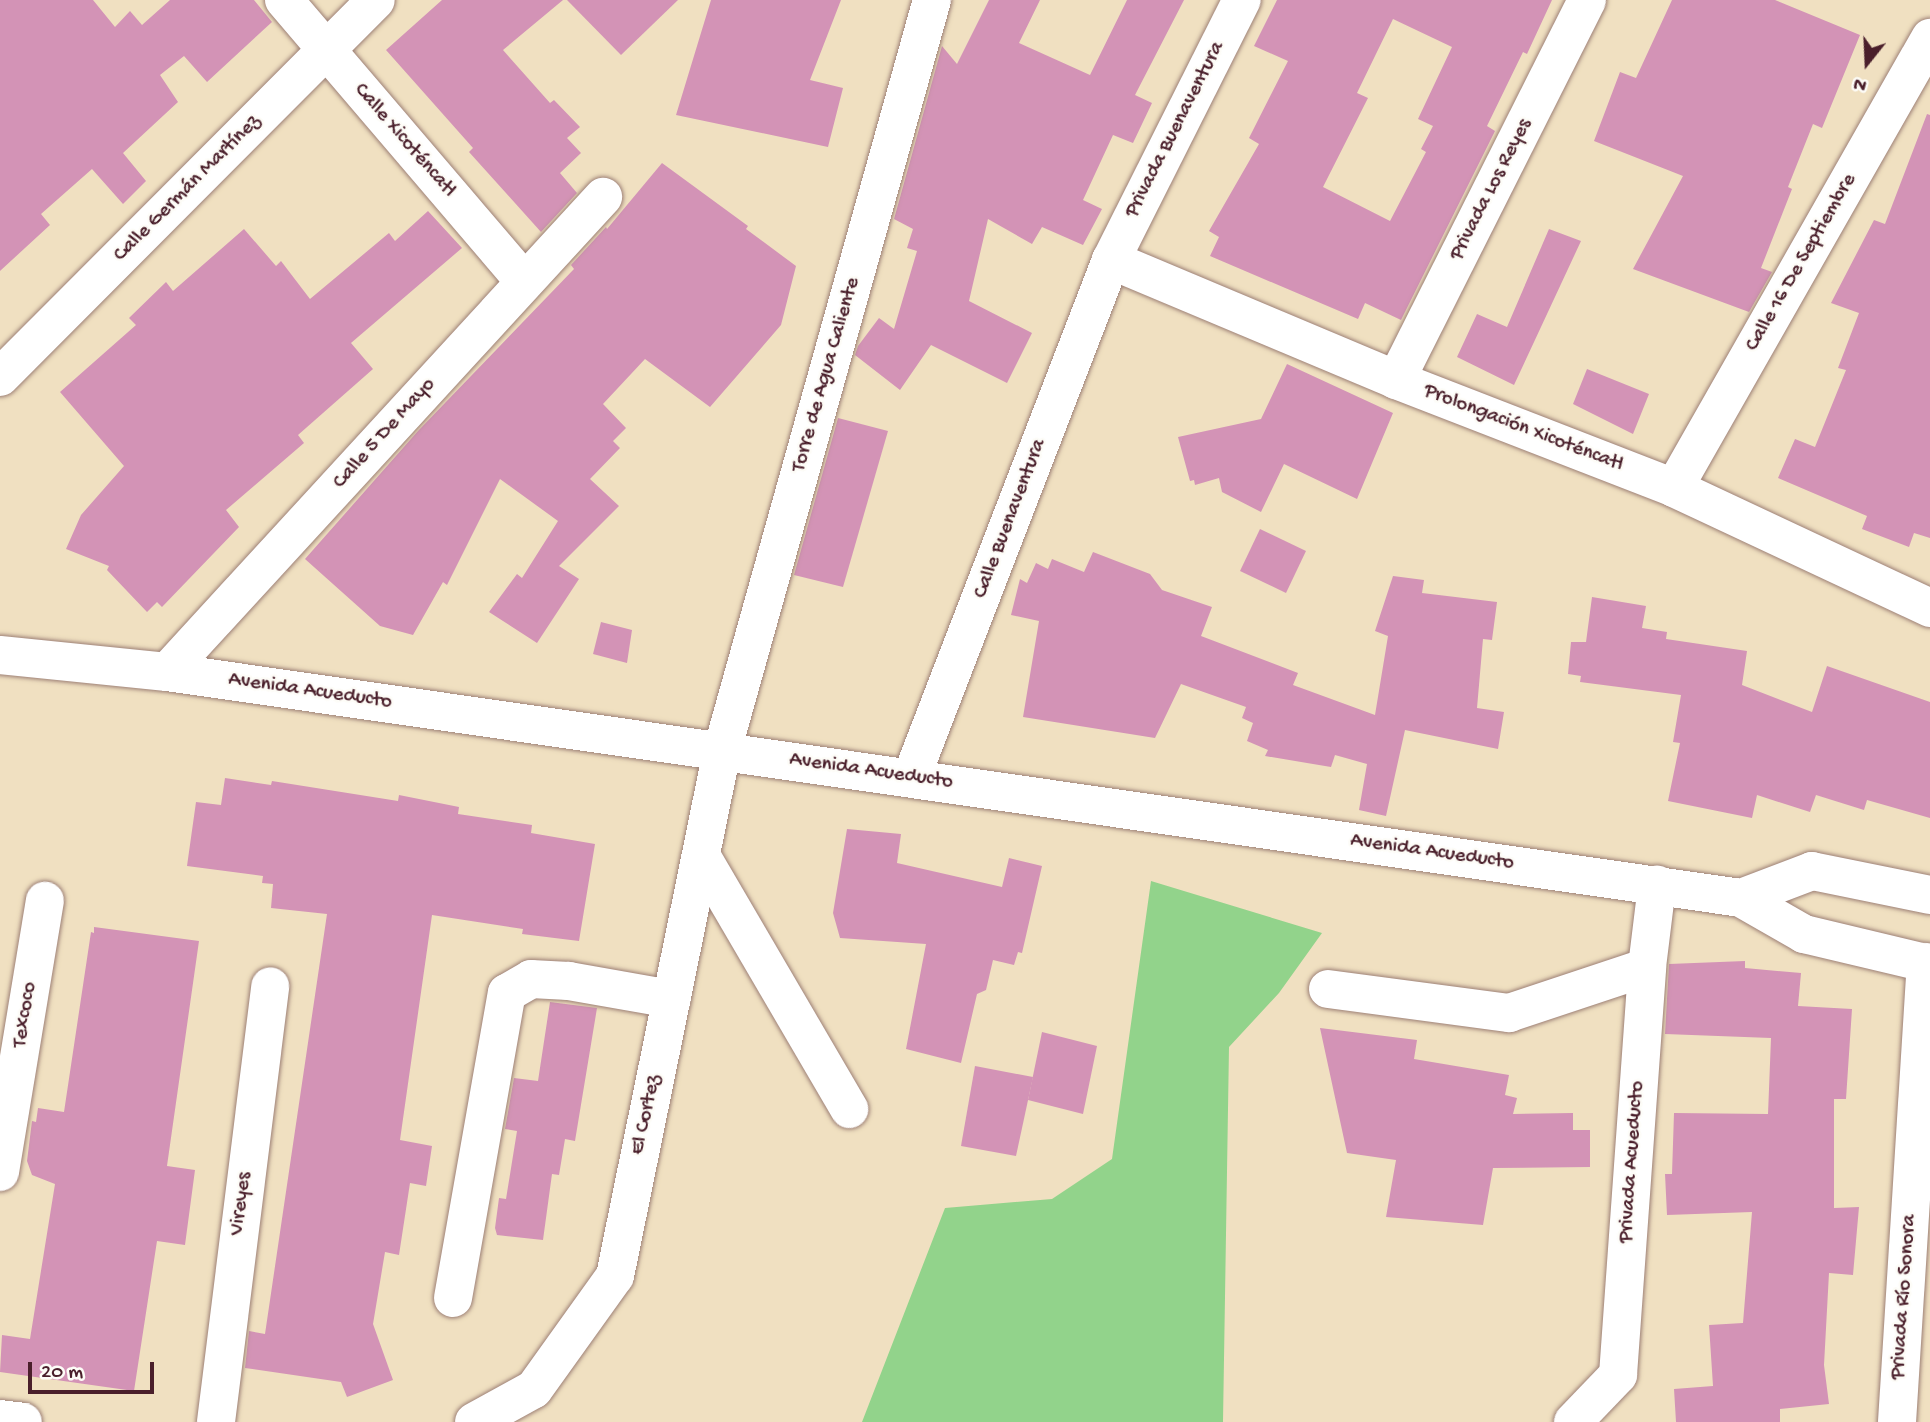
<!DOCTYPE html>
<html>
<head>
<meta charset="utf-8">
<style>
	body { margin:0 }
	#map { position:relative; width:1930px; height:1422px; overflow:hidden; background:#f0e0c1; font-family:"Gochi Hand",sans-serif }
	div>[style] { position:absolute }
	.green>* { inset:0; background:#92d38b }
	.building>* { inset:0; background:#d393b6 }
	.roads { filter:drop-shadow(0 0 2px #9d8076) drop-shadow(0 0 2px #9d8076) }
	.minor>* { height:38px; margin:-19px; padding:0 19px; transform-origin:19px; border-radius:19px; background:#fff }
	.major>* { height:38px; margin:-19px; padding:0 19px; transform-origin:19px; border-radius:19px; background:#fff }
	span { translate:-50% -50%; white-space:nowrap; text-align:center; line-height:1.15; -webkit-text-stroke:5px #fdfcf7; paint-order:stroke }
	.street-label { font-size:21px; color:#4a1f2b }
	.north { position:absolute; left:1832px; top:28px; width:70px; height:70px; -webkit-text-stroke:5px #fdfcf7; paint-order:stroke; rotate:198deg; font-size:19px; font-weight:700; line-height:28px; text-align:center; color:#4a1f2b }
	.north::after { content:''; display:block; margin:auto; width:24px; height:32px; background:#4a1f2b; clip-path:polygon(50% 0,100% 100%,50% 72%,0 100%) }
	.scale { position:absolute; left:28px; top:1362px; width:126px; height:32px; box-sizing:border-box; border:4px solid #4a1f2b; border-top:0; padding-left:9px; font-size:21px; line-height:24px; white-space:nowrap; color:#4a1f2b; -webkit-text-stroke:5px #fdfcf7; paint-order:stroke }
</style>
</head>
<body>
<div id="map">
	<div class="green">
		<div style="clip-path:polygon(1151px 881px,1322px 933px,1279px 993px,1229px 1047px,1223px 1422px,862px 1422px,945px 1208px,1052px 1199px,1112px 1159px)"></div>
	</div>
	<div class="building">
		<div style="clip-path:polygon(0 0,93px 0,115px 27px,130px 11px,142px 25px,170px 0,254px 0,272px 22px,207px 82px,184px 56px,160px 75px,178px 102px,123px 153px,146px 181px,123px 204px,92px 169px,41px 214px,50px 225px,0 271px)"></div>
		<div style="clip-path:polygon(442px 0,563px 0,503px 50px,550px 103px,554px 100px,580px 127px,567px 138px,581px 153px,560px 173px,577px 193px,541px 232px,469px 152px,473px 148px,386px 50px)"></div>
		<div style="clip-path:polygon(567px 0,678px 0,621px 55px)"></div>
		<div style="clip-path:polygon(711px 0,841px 0,810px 80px,843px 88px,828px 147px,676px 115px)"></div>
		<div style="clip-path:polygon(989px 0,1040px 0,1019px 43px,1090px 75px,1127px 0,1184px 0,1135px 95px,1152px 103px,1133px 143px,1113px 135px,1083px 200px,1102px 209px,1083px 245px,1042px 227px,1032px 244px,988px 219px,969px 301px,1032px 333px,1007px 383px,931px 345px,900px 390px,855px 355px,858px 346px,879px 318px,894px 329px,917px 251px,907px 248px,913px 229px,894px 219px,942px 46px,957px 64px)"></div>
		<div style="clip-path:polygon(evenodd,1277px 0,1552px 0,1527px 54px,1523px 52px,1487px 126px,1495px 131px,1401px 320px,1365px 303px,1358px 319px,1210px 256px,1219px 237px,1209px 231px,1259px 144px,1249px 138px,1288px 61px,1254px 46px,1277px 0,1393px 19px,1452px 47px,1418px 119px,1433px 126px,1421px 149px,1426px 152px,1390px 221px,1323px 187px,1368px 98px,1357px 93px,1393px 19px)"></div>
		<div style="clip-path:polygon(1672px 0,1775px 0,1860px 35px,1822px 128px,1813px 124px,1788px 187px,1792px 189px,1761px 268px,1772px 272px,1749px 312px,1633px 269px,1683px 176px,1594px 141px,1620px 72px,1636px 78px)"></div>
		<div style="clip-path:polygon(1927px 114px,1930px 115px,1930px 538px,1914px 533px,1909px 547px,1862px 529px,1867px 516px,1778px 478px,1795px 439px,1815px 447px,1846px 370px,1838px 368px,1859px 313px,1831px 303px,1874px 220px,1885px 224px)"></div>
		<div style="clip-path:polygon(662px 163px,748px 226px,746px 229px,796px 266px,781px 325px,710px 407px,645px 359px,603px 404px,626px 428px,613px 441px,620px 448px,590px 479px,619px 506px,559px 566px,579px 579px,537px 643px,489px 612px,517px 574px,522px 578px,558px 521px,500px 479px,447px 585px,443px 582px,413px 635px,380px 626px,305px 559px,418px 431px,574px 269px,571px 265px,606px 227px,607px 229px)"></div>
		<div style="clip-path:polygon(428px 211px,462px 248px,351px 343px,373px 369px,298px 435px,304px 443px,226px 510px,239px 527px,162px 607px,157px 602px,147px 612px,107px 570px,109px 566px,66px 549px,81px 515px,124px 466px,60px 392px,136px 325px,129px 318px,166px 282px,173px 291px,244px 229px,276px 266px,281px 261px,310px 299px,389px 233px,395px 241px)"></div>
		<div style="clip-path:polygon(1549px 229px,1581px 241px,1514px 385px,1457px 357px,1477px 314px,1507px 327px)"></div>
		<div style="clip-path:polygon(1287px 364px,1393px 413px,1357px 499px,1284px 464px,1261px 512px,1222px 492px,1219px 478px,1195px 485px,1194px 480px,1190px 481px,1178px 437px,1261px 419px)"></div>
		<div style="clip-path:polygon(1587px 369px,1649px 394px,1633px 434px,1573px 404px)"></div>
		<div style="clip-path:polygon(838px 418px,888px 431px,843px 587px,794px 575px)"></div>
		<div style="clip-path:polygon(1260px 529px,1306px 551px,1286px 593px,1240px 571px)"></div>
		<div style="clip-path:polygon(1093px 552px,1150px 574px,1162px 590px,1212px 607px,1201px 636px,1298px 673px,1293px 685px,1375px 715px,1388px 636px,1375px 631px,1393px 576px,1424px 580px,1422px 593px,1497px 602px,1492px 640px,1483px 639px,1477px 708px,1504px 712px,1498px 749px,1405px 730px,1386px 816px,1359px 810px,1367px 764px,1335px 755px,1331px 767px,1265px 756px,1268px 750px,1247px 741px,1253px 723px,1242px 718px,1246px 707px,1181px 684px,1155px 738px,1023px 717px,1039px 621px,1011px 615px,1020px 579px,1027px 583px,1036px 563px,1048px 569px,1052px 559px,1084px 572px)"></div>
		<div style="clip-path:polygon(1592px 597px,1646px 606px,1642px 628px,1667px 632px,1666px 639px,1747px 651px,1742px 685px,1812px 712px,1827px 666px,1930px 702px,1930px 818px,1867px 800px,1864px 810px,1816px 795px,1810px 812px,1757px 795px,1752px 818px,1668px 801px,1680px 743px,1673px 742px,1681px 695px,1580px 682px,1581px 676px,1568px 674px,1571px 642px,1586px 642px)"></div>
		<div style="clip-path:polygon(601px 622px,632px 630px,627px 663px,593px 654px)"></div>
		<div style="clip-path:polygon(225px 778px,271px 785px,272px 781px,398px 801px,399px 795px,459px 807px,458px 814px,532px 825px,531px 833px,595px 844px,579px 941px,522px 934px,523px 929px,432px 915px,400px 1140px,432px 1146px,426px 1186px,410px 1183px,399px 1255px,385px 1252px,373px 1324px,393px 1380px,347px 1397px,341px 1382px,245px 1368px,249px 1331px,265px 1334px,327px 914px,271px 908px,273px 884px,262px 883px,263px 876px,187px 866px,196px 802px,221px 805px)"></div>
		<div style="clip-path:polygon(847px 829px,901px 834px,897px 863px,1002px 887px,1009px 858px,1042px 866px,1022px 953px,1018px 952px,1014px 965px,993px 960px,986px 990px,977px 994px,961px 1063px,906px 1049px,926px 944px,840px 938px,833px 913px)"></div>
		<div style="clip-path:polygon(94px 927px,199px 941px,167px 1166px,195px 1170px,185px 1245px,157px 1241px,134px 1391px,0 1372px,2px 1335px,30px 1339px,55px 1184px,32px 1175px,27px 1161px,32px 1121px,36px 1122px,38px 1108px,64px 1112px,91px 932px,94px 933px)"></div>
		<div style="clip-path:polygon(1745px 961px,1745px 968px,1801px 973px,1798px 1006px,1852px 1009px,1846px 1099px,1834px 1099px,1834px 1208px,1859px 1207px,1853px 1275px,1829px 1273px,1824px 1365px,1829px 1404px,1780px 1409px,1780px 1422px,1676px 1422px,1674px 1389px,1713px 1386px,1709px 1325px,1743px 1323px,1752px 1212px,1667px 1215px,1665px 1174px,1672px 1174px,1674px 1113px,1768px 1114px,1771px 1038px,1665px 1034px,1669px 964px)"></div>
		<div style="clip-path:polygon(550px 1002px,597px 1008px,575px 1141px,565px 1139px,559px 1175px,552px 1174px,543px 1240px,497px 1235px,495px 1228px,499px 1198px,506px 1199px,517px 1131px,505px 1129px,514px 1078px,538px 1081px)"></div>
		<div style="clip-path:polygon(1320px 1028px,1417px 1040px,1414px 1059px,1509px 1075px,1505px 1095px,1517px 1098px,1513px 1114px,1573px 1113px,1573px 1130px,1590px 1130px,1590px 1167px,1493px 1168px,1483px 1225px,1386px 1217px,1396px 1160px,1347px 1153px)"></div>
		<div style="clip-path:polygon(1042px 1032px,1097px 1046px,1083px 1114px,1028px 1100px)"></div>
		<div style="clip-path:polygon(975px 1066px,1033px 1077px,1016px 1156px,961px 1146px)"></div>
	</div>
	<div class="roads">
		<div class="minor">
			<div style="left:284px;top:0;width:370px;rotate:49.5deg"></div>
			<div style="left:1111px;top:260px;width:309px;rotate:22.8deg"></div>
			<div style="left:1396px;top:380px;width:298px;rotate:21.2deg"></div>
			<div style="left:1674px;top:488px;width:283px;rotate:25.1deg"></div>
			<div style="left:0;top:377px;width:532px;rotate:-45.08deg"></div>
			<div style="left:1396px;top:380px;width:425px;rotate:-63.3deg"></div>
			<div style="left:1674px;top:488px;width:518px;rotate:-60.36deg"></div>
			<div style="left:167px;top:672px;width:645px;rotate:-47.45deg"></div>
			<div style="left:911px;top:778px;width:555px;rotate:-68.89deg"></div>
			<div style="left:1111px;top:260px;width:291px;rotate:-63.3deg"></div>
			<div style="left:702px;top:857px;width:292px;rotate:59.7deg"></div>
			<div style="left:1328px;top:989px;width:183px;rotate:7.6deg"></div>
			<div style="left:1509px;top:1013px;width:145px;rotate:-18.4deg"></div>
			<div style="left:0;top:1172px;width:275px;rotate:-80.6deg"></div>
			<div style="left:453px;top:1298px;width:310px;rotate:-80deg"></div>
			<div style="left:507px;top:993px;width:28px;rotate:-30deg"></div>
			<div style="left:531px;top:979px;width:38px;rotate:3deg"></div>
			<div style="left:569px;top:981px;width:104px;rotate:10deg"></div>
			<div style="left:0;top:1419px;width:23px;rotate:7deg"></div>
			<div style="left:216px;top:1422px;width:439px;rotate:-82.9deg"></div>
			<div style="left:474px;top:1422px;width:68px;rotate:-28.8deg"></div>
			<div style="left:534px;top:1389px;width:139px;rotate:-54.4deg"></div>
			<div style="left:615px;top:1276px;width:536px;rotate:-78.48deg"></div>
			<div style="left:722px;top:751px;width:780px;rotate:-74.38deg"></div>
			<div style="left:1573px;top:1422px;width:65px;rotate:-46.2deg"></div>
			<div style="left:1618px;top:1375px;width:409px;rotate:-85.9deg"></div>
			<div style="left:1647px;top:967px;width:83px;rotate:-83deg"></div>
			<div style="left:1897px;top:1422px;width:461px;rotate:-86.4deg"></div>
		</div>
		<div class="major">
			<div style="left:0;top:655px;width:168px;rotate:5.8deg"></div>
			<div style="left:167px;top:672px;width:1590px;rotate:8.17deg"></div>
			<div style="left:1741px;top:898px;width:73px;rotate:29.7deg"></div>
			<div style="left:1804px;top:934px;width:130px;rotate:13.4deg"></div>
			<div style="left:1741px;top:898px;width:76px;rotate:-20.8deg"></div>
			<div style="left:1812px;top:871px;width:120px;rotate:11.5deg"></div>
		</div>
	</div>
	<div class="street-label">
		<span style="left:1176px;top:130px;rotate:-63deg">Privada Buenaventura</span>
		<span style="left:404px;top:141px;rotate:49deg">Calle Xicoténcatl</span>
		<span style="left:188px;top:189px;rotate:-45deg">Calle Germán Martínez</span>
		<span style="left:1492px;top:190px;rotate:-63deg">Privada Los Reyes</span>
		<span style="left:1802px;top:263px;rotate:-60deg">Calle 16 De Septiembre</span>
		<span style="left:827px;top:375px;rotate:-74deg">Torre de Agua Caliente</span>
		<span style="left:1523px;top:429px;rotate:21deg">Prolongación Xicoténcatl</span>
		<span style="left:385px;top:434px;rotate:-48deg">Calle 5 De Mayo</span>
		<span style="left:1011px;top:519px;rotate:-69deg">Calle Buenaventura</span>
		<span style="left:310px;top:692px;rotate:8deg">Avenida Acueducto</span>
		<span style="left:871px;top:772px;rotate:8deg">Avenida Acueducto</span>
		<span style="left:1432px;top:853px;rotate:8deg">Avenida Acueducto</span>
		<span style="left:26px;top:1015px;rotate:-81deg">Texcoco</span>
		<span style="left:647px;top:1115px;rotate:-78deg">El Cortez</span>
		<span style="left:1633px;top:1162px;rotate:-86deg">Privada Acueducto</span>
		<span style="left:242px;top:1204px;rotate:-83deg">Vireyes</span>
		<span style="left:1905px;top:1297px;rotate:-86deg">Privada Río Sonora</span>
	</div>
	<div class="north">N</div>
	<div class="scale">20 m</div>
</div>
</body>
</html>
